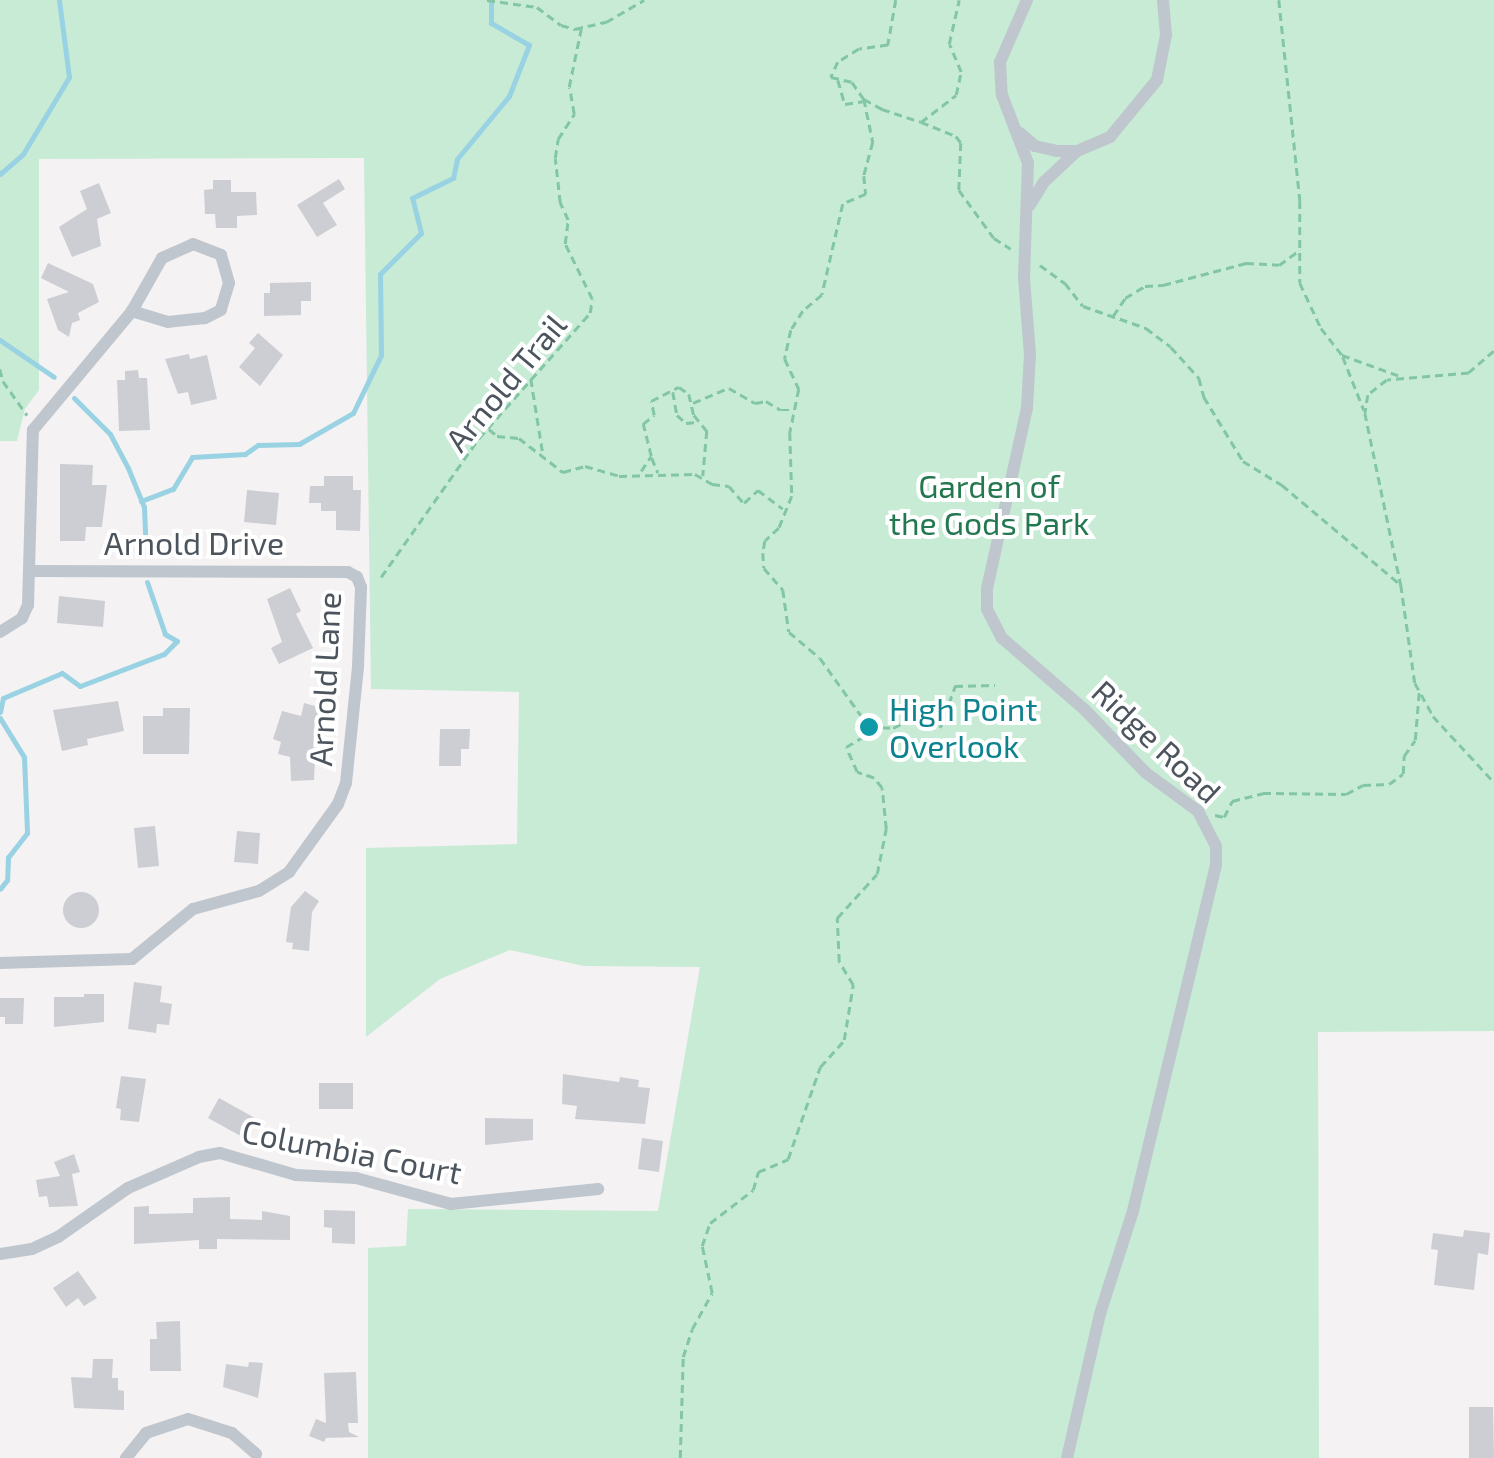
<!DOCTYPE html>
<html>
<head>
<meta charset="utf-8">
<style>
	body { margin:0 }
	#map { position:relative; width:1494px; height:1458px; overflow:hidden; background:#f4f2f2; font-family:"Exo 2",sans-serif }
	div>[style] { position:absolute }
	.green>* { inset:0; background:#c7ebd5 }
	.stream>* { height:5px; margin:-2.5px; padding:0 2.5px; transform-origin:2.5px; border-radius:2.5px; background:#99d2e3 }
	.building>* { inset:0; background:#cdced4 }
	.round { border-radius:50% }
	.path>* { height:2.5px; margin-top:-1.25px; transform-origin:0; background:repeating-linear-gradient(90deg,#82c6a6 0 8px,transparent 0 13px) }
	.minor>* { height:12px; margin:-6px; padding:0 6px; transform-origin:6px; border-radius:6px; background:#bfc6cd }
	.dots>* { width:28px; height:28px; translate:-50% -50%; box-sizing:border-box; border:5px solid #fff; border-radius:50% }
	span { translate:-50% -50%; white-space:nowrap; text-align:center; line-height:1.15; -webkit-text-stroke:8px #fff; paint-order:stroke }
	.street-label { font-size:32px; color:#4c555d }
	.park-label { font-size:32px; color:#23784f }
	.culture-label { font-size:32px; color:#0d838f }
	.left { translate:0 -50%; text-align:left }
</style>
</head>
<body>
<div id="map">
	<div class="green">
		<div style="clip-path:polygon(0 0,1494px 0,1494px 1031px,1318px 1032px,1319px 1458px,368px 1458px,368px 1248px,406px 1246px,408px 1209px,658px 1211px,700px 967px,584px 966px,510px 950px,440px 979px,366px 1037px,366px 848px,517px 844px,519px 692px,371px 689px,364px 158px,39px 159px,39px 390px,25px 409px,17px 441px,0 441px)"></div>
	</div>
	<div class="stream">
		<div style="left:0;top:174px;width:30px;rotate:-41deg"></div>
		<div style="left:23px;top:154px;width:90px;rotate:-59.1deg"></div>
		<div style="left:69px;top:77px;width:78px;rotate:-97.4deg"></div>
		<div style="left:0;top:340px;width:65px;rotate:34.4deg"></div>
		<div style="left:74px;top:398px;width:51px;rotate:45deg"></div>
		<div style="left:110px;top:434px;width:38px;rotate:62deg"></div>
		<div style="left:128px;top:468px;width:42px;rotate:67.7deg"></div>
		<div style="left:144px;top:507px;width:49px;rotate:87.7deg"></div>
		<div style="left:141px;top:501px;width:34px;rotate:-21deg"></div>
		<div style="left:173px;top:489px;width:37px;rotate:-59deg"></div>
		<div style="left:192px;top:457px;width:53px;rotate:-3.2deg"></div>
		<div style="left:245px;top:454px;width:16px;rotate:-35deg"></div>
		<div style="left:258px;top:445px;width:41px;rotate:-1.4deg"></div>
		<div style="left:299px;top:444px;width:62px;rotate:-29.9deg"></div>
		<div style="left:353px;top:413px;width:64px;rotate:-64.2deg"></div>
		<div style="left:381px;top:355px;width:81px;rotate:-90.7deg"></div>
		<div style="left:380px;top:274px;width:58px;rotate:-45deg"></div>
		<div style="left:421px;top:233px;width:36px;rotate:-104deg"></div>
		<div style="left:412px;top:198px;width:46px;rotate:-26deg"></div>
		<div style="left:453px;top:178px;width:19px;rotate:-78deg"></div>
		<div style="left:457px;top:159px;width:82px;rotate:-50.5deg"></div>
		<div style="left:509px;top:96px;width:55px;rotate:-68.6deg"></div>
		<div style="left:529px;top:45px;width:44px;rotate:-149.9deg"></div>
		<div style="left:491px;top:23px;width:23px;rotate:-90deg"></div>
		<div style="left:0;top:712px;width:14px;rotate:-78deg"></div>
		<div style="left:3px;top:698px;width:64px;rotate:-23deg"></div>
		<div style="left:62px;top:673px;width:22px;rotate:36deg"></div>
		<div style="left:80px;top:686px;width:90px;rotate:-20.9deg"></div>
		<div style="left:164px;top:654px;width:18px;rotate:-45deg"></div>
		<div style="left:177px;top:641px;width:14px;rotate:-150deg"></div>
		<div style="left:165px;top:634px;width:55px;rotate:-109.1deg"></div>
		<div style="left:0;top:718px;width:46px;rotate:58.4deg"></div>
		<div style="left:24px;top:757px;width:76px;rotate:87.7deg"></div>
		<div style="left:27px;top:833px;width:31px;rotate:128deg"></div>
		<div style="left:8px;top:857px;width:23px;rotate:92deg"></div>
		<div style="left:7px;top:880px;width:11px;rotate:128deg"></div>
	</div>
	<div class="building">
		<div style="clip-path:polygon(339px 179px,345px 189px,323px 203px,337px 225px,317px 237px,297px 205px)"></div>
		<div style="clip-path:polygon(213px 180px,231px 180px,231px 192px,256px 192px,257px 215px,237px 216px,237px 228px,216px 228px,215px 214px,205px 214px,204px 190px,213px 189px)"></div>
		<div style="clip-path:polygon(99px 183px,111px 213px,97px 219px,101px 246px,72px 257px,59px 227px,87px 209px,80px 191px)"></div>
		<div style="clip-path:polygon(48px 263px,93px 284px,99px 302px,78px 313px,80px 320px,72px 323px,69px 337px,58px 330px,47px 299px,69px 292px,41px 278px)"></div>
		<div style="clip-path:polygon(311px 282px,311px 301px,301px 301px,301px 315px,264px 316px,264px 293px,270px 293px,270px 283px)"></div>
		<div style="clip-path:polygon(258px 333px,283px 355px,260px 386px,239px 367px,255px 348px,249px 343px)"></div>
		<div style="clip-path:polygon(189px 354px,190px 359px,207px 355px,217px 399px,191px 405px,188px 392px,178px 394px,165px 359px)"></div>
		<div style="clip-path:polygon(138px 370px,139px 378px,147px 378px,150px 430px,119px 431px,117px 380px,125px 380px,125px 371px)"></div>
		<div style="clip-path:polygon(60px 464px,93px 465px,92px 485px,107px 485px,102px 527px,86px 527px,85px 541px,60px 541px)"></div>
		<div style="clip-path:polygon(324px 476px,353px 476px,353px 490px,361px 490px,360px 531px,336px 530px,336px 511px,321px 511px,321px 503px,309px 503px,310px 486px,324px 486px)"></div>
		<div style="clip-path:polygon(247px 490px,279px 493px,276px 525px,244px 522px)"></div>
		<div style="clip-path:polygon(290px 588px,301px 611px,296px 614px,313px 648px,279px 664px,271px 648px,282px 642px,267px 599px)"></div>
		<div style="clip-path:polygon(59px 596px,105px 601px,103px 627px,57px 623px)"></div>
		<div style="clip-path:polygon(118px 701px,124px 731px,87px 739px,88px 745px,62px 751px,53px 710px)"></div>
		<div style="clip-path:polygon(304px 703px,329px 710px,315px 756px,314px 780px,291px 781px,290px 757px,278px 754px,281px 742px,273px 739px,282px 711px,301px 716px)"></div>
		<div style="clip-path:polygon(163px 708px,190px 708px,189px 754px,143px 754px,143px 716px,163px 716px)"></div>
		<div style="clip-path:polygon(440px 729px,470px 729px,469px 749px,461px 749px,461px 766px,439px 766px)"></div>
		<div style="clip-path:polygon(155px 826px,159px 866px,138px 868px,134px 828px)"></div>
		<div style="clip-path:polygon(237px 831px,260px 833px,258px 864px,234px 862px)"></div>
		<div style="clip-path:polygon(305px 891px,319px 901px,312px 912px,309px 951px,292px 949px,293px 943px,286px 942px,291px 907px)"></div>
		<div class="round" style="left:63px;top:892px;width:36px;height:36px"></div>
		<div style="clip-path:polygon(134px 982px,162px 986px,160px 1002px,172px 1004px,169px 1025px,157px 1024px,156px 1033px,128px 1029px)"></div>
		<div style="clip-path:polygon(84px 994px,104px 994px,104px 1022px,54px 1027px,54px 997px,84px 997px)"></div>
		<div style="clip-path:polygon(0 998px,24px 998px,23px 1024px,5px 1024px,5px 1017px,0 1017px)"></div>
		<div style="clip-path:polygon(563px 1074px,619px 1082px,620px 1077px,639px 1080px,638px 1087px,650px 1088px,645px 1124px,575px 1119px,577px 1106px,562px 1104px)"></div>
		<div style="clip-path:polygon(121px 1076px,146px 1079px,139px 1122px,120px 1120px,121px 1109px,116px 1108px)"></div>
		<div style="clip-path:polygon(319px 1083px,353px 1083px,353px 1109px,319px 1109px)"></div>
		<div style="clip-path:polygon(219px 1098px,257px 1119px,246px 1139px,208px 1118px)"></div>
		<div style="clip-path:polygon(485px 1118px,533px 1119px,533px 1140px,485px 1145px)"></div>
		<div style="clip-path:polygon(642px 1138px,663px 1141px,659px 1172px,638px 1169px)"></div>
		<div style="clip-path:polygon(74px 1154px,80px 1172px,72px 1174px,78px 1206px,49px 1207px,47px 1196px,39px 1197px,36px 1180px,60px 1176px,54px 1162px)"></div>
		<div style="clip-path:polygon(230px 1197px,230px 1219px,262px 1220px,262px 1211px,290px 1216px,290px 1240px,217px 1239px,217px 1249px,199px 1249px,199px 1240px,134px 1244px,134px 1207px,149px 1206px,149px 1214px,193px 1213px,193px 1198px)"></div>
		<div style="clip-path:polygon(324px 1210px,355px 1211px,355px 1244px,332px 1243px,332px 1228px,324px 1227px)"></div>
		<div style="clip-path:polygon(1464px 1230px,1490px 1233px,1488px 1255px,1478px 1253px,1474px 1290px,1434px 1285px,1438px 1250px,1431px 1249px,1433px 1233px,1463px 1237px)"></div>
		<div style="clip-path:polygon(78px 1271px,97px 1298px,84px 1306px,78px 1298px,66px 1307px,53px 1288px)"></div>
		<div style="clip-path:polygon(180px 1321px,181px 1371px,150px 1371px,150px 1339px,157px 1339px,156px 1322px)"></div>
		<div style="clip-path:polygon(93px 1359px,113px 1359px,112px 1378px,118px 1378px,118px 1390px,124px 1391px,124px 1410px,74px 1408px,71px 1377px,92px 1378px)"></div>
		<div style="clip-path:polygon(249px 1362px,263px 1363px,258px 1398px,223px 1387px,226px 1364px,248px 1367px)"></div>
		<div style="clip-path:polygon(356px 1372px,358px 1423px,348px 1423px,349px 1432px,359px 1437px,326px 1438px,324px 1442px,309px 1436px,316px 1419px,326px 1423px,324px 1373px)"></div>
		<div style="clip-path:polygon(1469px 1407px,1493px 1407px,1494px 1458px,1469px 1458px)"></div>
	</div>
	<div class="path">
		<div style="left:487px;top:0;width:50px;rotate:8deg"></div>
		<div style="left:537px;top:7px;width:30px;rotate:37deg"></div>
		<div style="left:561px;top:25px;width:15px;rotate:16deg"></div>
		<div style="left:575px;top:29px;width:32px;rotate:-13deg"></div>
		<div style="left:606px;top:22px;width:44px;rotate:-30.1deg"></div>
		<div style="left:896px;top:0;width:46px;rotate:100.1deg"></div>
		<div style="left:888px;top:45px;width:29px;rotate:172deg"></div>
		<div style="left:859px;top:49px;width:25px;rotate:148deg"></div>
		<div style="left:838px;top:62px;width:17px;rotate:115deg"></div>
		<div style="left:831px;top:77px;width:22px;rotate:13deg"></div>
		<div style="left:852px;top:82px;width:21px;rotate:55deg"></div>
		<div style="left:864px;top:99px;width:21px;rotate:29deg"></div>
		<div style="left:882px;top:109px;width:41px;rotate:18.4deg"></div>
		<div style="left:921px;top:122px;width:44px;rotate:-37.6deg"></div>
		<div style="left:956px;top:95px;width:24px;rotate:-78deg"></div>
		<div style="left:961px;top:72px;width:30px;rotate:-113deg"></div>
		<div style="left:949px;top:44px;width:45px;rotate:-77.2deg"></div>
		<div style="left:1279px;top:0;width:202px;rotate:84deg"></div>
		<div style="left:1300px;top:201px;width:82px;rotate:90deg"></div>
		<div style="left:1300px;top:283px;width:50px;rotate:65deg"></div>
		<div style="left:1321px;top:328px;width:34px;rotate:52deg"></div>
		<div style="left:1342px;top:355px;width:62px;rotate:19.9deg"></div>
		<div style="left:838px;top:80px;width:25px;rotate:74deg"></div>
		<div style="left:845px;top:104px;width:18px;rotate:-9deg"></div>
		<div style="left:864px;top:99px;width:44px;rotate:78.2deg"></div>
		<div style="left:873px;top:142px;width:35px;rotate:105deg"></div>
		<div style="left:864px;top:176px;width:18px;rotate:84deg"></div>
		<div style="left:866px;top:194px;width:25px;rotate:157deg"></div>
		<div style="left:843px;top:204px;width:93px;rotate:103deg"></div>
		<div style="left:822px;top:295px;width:25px;rotate:140deg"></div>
		<div style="left:803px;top:311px;width:22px;rotate:122deg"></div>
		<div style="left:791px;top:330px;width:30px;rotate:102deg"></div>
		<div style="left:785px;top:359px;width:33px;rotate:65deg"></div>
		<div style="left:799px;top:389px;width:45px;rotate:101.6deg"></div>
		<div style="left:790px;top:433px;width:63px;rotate:88.2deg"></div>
		<div style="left:792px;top:496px;width:35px;rotate:112deg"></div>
		<div style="left:779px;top:528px;width:19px;rotate:137deg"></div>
		<div style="left:765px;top:541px;width:12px;rotate:99deg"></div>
		<div style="left:763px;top:553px;width:15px;rotate:86deg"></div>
		<div style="left:764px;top:568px;width:29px;rotate:49deg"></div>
		<div style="left:783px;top:590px;width:42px;rotate:81.9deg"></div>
		<div style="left:789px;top:632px;width:40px;rotate:40deg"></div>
		<div style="left:820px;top:658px;width:82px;rotate:54.4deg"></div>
		<div style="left:921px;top:122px;width:38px;rotate:22deg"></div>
		<div style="left:956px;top:136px;width:9px;rotate:54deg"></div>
		<div style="left:961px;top:143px;width:47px;rotate:92.4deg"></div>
		<div style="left:959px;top:190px;width:59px;rotate:53.9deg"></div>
		<div style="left:994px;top:238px;width:20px;rotate:33deg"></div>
		<div style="left:1040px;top:265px;width:31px;rotate:36deg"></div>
		<div style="left:1065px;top:283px;width:29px;rotate:52deg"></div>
		<div style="left:1083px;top:306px;width:67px;rotate:19.2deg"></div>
		<div style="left:1146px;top:328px;width:31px;rotate:37deg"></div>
		<div style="left:1171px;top:347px;width:42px;rotate:47.9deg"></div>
		<div style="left:1199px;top:378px;width:20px;rotate:75deg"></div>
		<div style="left:1204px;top:397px;width:75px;rotate:58.6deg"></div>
		<div style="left:1243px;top:461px;width:46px;rotate:31.6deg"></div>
		<div style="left:1282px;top:485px;width:155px;rotate:40deg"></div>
		<div style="left:1113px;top:316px;width:22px;rotate:-56deg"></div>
		<div style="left:1125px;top:298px;width:23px;rotate:-31deg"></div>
		<div style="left:1145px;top:286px;width:18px;rotate:-3deg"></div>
		<div style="left:1163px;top:285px;width:86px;rotate:-14.8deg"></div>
		<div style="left:1246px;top:263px;width:33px;rotate:3deg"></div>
		<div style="left:1279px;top:265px;width:26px;rotate:-36deg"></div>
		<div style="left:1494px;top:351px;width:33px;rotate:139deg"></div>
		<div style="left:1469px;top:373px;width:82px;rotate:175.1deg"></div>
		<div style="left:1387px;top:380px;width:24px;rotate:142deg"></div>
		<div style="left:1368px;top:395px;width:18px;rotate:99deg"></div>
		<div style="left:1365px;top:413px;width:176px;rotate:78.2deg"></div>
		<div style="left:1401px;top:585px;width:99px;rotate:81.9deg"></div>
		<div style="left:1415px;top:683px;width:38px;rotate:61deg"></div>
		<div style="left:1433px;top:716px;width:90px;rotate:47.3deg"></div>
		<div style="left:1343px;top:357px;width:57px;rotate:68.4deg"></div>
		<div style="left:0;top:369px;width:12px;rotate:76deg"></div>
		<div style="left:3px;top:381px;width:42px;rotate:54.8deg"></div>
		<div style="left:531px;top:379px;width:76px;rotate:80.9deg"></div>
		<div style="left:673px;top:392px;width:23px;rotate:80deg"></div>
		<div style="left:677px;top:415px;width:12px;rotate:42deg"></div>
		<div style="left:686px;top:423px;width:11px;rotate:-5deg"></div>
		<div style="left:693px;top:403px;width:39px;rotate:-23deg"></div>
		<div style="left:729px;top:388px;width:30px;rotate:30deg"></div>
		<div style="left:755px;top:403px;width:11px;rotate:-10deg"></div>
		<div style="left:766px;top:401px;width:17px;rotate:31deg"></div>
		<div style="left:781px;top:410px;width:11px"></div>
		<div style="left:489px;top:429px;width:11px;rotate:41deg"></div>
		<div style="left:497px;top:436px;width:22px;rotate:5deg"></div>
		<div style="left:519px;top:438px;width:56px;rotate:37.7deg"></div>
		<div style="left:563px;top:472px;width:23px;rotate:-15deg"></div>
		<div style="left:585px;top:466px;width:35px;rotate:16deg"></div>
		<div style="left:619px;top:476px;width:76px;rotate:-1.5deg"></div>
		<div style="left:695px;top:474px;width:20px;rotate:30deg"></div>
		<div style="left:712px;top:484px;width:17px;rotate:7deg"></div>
		<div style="left:729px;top:486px;width:23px;rotate:49deg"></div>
		<div style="left:744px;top:503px;width:19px;rotate:-43deg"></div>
		<div style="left:758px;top:490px;width:31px;rotate:37deg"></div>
		<div style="left:652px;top:458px;width:16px;rotate:68deg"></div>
		<div style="left:641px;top:471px;width:18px;rotate:-56deg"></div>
		<div style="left:651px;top:456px;width:33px;rotate:-104deg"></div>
		<div style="left:643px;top:424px;width:14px;rotate:-39deg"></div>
		<div style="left:654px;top:415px;width:14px;rotate:-102deg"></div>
		<div style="left:651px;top:401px;width:31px;rotate:-27deg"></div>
		<div style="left:679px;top:387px;width:12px;rotate:35deg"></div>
		<div style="left:689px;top:394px;width:22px;rotate:77deg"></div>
		<div style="left:694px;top:415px;width:21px;rotate:51deg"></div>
		<div style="left:707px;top:431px;width:45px;rotate:95.1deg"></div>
		<div style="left:381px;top:577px;width:170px;rotate:-54.8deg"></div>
		<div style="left:479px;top:438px;width:167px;rotate:-48.4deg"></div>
		<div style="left:590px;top:313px;width:14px;rotate:-82deg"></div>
		<div style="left:592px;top:299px;width:61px;rotate:-116.1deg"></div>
		<div style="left:565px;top:244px;width:24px;rotate:-83deg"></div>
		<div style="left:568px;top:220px;width:19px;rotate:-115deg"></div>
		<div style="left:560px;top:203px;width:45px;rotate:-96.3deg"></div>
		<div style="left:555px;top:158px;width:19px;rotate:-81deg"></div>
		<div style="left:558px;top:139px;width:30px;rotate:-57deg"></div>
		<div style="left:574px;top:114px;width:27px;rotate:-100deg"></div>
		<div style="left:569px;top:87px;width:59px;rotate:-78.3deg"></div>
		<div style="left:1215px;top:815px;width:9px;rotate:13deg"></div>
		<div style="left:1224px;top:817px;width:18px;rotate:-63deg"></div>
		<div style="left:1232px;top:801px;width:32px;rotate:-14deg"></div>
		<div style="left:1263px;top:793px;width:83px;rotate:0.7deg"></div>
		<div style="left:1346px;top:794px;width:19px;rotate:-28deg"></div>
		<div style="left:1363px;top:785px;width:26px;rotate:-2deg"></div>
		<div style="left:1389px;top:784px;width:17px;rotate:-36deg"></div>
		<div style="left:1403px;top:774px;width:18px;rotate:-87deg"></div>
		<div style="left:1404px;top:756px;width:19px;rotate:-55deg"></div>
		<div style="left:1415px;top:740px;width:48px;rotate:-85.2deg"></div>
		<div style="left:680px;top:1458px;width:101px;rotate:-88.3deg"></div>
		<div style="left:683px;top:1357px;width:29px;rotate:-72deg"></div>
		<div style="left:692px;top:1329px;width:41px;rotate:-60.9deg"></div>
		<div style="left:712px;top:1293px;width:48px;rotate:-102deg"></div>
		<div style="left:702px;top:1246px;width:24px;rotate:-71deg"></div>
		<div style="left:710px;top:1223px;width:54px;rotate:-37.5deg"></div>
		<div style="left:753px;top:1190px;width:19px;rotate:-74deg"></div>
		<div style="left:758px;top:1172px;width:33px;rotate:-23deg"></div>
		<div style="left:788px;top:1159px;width:97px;rotate:-70.8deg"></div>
		<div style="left:820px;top:1067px;width:36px;rotate:-48deg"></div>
		<div style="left:844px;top:1040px;width:56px;rotate:-80.7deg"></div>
		<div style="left:853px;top:985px;width:27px;rotate:-121deg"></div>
		<div style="left:839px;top:962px;width:44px;rotate:-92.6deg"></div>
		<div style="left:837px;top:918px;width:59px;rotate:-47.7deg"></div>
		<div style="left:877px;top:874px;width:46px;rotate:-78.7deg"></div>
		<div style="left:886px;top:829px;width:41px;rotate:-95.6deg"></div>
		<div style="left:882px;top:788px;width:13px;rotate:-129deg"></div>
		<div style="left:874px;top:778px;width:18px;rotate:-161deg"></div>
		<div style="left:857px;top:772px;width:27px;rotate:-114deg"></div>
		<div style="left:846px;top:747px;width:21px;rotate:-31deg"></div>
		<div style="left:864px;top:736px;width:10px;rotate:-61deg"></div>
		<div style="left:869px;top:727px;width:24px;rotate:2deg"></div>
		<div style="left:893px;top:728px;width:31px;rotate:-27deg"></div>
		<div style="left:921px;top:714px;width:24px;rotate:36deg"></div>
		<div style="left:940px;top:728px;width:45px;rotate:-70.3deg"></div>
		<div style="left:955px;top:686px;width:40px;rotate:-1.4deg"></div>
	</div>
	<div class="minor">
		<div style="left:1027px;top:0;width:68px;rotate:113.5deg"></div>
		<div style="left:1000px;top:62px;width:33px;rotate:87deg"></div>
		<div style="left:1002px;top:95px;width:73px;rotate:69.1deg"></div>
		<div style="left:1028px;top:163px;width:115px;rotate:92deg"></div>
		<div style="left:1024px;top:278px;width:76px;rotate:85.5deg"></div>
		<div style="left:1030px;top:354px;width:54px;rotate:93.2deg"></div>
		<div style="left:1027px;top:408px;width:185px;rotate:102.5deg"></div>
		<div style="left:987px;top:589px;width:20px;rotate:90deg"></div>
		<div style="left:987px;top:609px;width:33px;rotate:63deg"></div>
		<div style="left:1002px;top:638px;width:108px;rotate:40.9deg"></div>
		<div style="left:1084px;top:709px;width:89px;rotate:45.9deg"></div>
		<div style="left:1146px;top:773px;width:64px;rotate:36.2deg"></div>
		<div style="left:1198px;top:811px;width:39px;rotate:63deg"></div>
		<div style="left:1216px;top:846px;width:19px;rotate:90deg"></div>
		<div style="left:1216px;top:865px;width:356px;rotate:103.5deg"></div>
		<div style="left:1133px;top:1211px;width:108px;rotate:107.8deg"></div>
		<div style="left:1100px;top:1314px;width:148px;rotate:102.9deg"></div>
		<div style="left:1020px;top:133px;width:20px;rotate:41deg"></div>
		<div style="left:1035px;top:146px;width:22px;rotate:13deg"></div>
		<div style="left:1056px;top:151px;width:21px"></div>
		<div style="left:1077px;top:151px;width:36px;rotate:-23deg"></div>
		<div style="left:1110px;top:137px;width:74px;rotate:-50.5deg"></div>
		<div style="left:1157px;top:80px;width:46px;rotate:-78.7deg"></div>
		<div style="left:1166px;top:35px;width:35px;rotate:-95deg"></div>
		<div style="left:1030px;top:205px;width:27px;rotate:-59deg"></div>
		<div style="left:1044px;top:182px;width:45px;rotate:-43.2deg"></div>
		<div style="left:0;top:632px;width:26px;rotate:-32deg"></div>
		<div style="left:22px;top:618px;width:14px;rotate:-65deg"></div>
		<div style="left:28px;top:605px;width:175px;rotate:-88.4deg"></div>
		<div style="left:33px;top:430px;width:155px;rotate:-50.2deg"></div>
		<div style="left:132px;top:311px;width:61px;rotate:-60.5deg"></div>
		<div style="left:162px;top:258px;width:34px;rotate:-24deg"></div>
		<div style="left:193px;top:244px;width:30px;rotate:21deg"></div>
		<div style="left:221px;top:255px;width:29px;rotate:74deg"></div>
		<div style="left:229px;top:283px;width:28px;rotate:107deg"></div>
		<div style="left:221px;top:310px;width:18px;rotate:153deg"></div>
		<div style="left:205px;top:318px;width:37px;rotate:174deg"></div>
		<div style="left:168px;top:322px;width:38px;rotate:-163deg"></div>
		<div style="left:0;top:963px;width:132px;rotate:-1.7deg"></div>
		<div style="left:132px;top:959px;width:79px;rotate:-39.3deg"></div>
		<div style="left:193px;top:909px;width:68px;rotate:-15.3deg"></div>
		<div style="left:259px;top:891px;width:36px;rotate:-32deg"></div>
		<div style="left:289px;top:872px;width:84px;rotate:-54.2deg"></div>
		<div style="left:338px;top:804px;width:22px;rotate:-69deg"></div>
		<div style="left:346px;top:783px;width:118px;rotate:-84.1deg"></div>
		<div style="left:358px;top:666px;width:79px;rotate:-87.8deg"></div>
		<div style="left:361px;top:587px;width:11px;rotate:-112deg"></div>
		<div style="left:357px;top:577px;width:10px;rotate:-151deg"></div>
		<div style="left:348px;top:572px;width:318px;rotate:-179.8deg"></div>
		<div style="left:0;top:1254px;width:32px;rotate:-9deg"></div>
		<div style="left:32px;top:1249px;width:29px;rotate:-25deg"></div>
		<div style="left:58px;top:1237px;width:85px;rotate:-35deg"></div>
		<div style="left:128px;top:1188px;width:77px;rotate:-23.6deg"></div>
		<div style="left:199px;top:1157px;width:21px;rotate:-11deg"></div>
		<div style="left:220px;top:1153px;width:79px;rotate:16.1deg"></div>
		<div style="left:296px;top:1175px;width:60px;rotate:2.9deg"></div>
		<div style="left:356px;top:1178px;width:98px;rotate:15.3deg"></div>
		<div style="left:451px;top:1204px;width:148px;rotate:-5.8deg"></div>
		<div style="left:126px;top:1458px;width:32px;rotate:-51deg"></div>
		<div style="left:146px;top:1433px;width:44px;rotate:-18.4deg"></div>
		<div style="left:188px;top:1419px;width:46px;rotate:17.7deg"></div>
		<div style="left:232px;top:1433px;width:32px;rotate:41deg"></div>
	</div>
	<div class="dots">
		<div style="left:869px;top:727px;background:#0f9aa8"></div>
	</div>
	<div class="street-label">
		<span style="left:505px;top:382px;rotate:-50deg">Arnold Trail</span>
		<span style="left:194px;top:542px">Arnold Drive</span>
		<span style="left:324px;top:679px;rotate:-87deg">Arnold Lane</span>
		<span style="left:1157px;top:741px;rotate:43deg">Ridge Road</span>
		<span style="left:352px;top:1151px;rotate:11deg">Columbia Court</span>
	</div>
	<div class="park-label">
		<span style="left:989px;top:504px">Garden of<br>the Gods Park</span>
	</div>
	<div class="culture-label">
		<span class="left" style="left:889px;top:727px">High Point<br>Overlook</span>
	</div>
</div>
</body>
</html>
